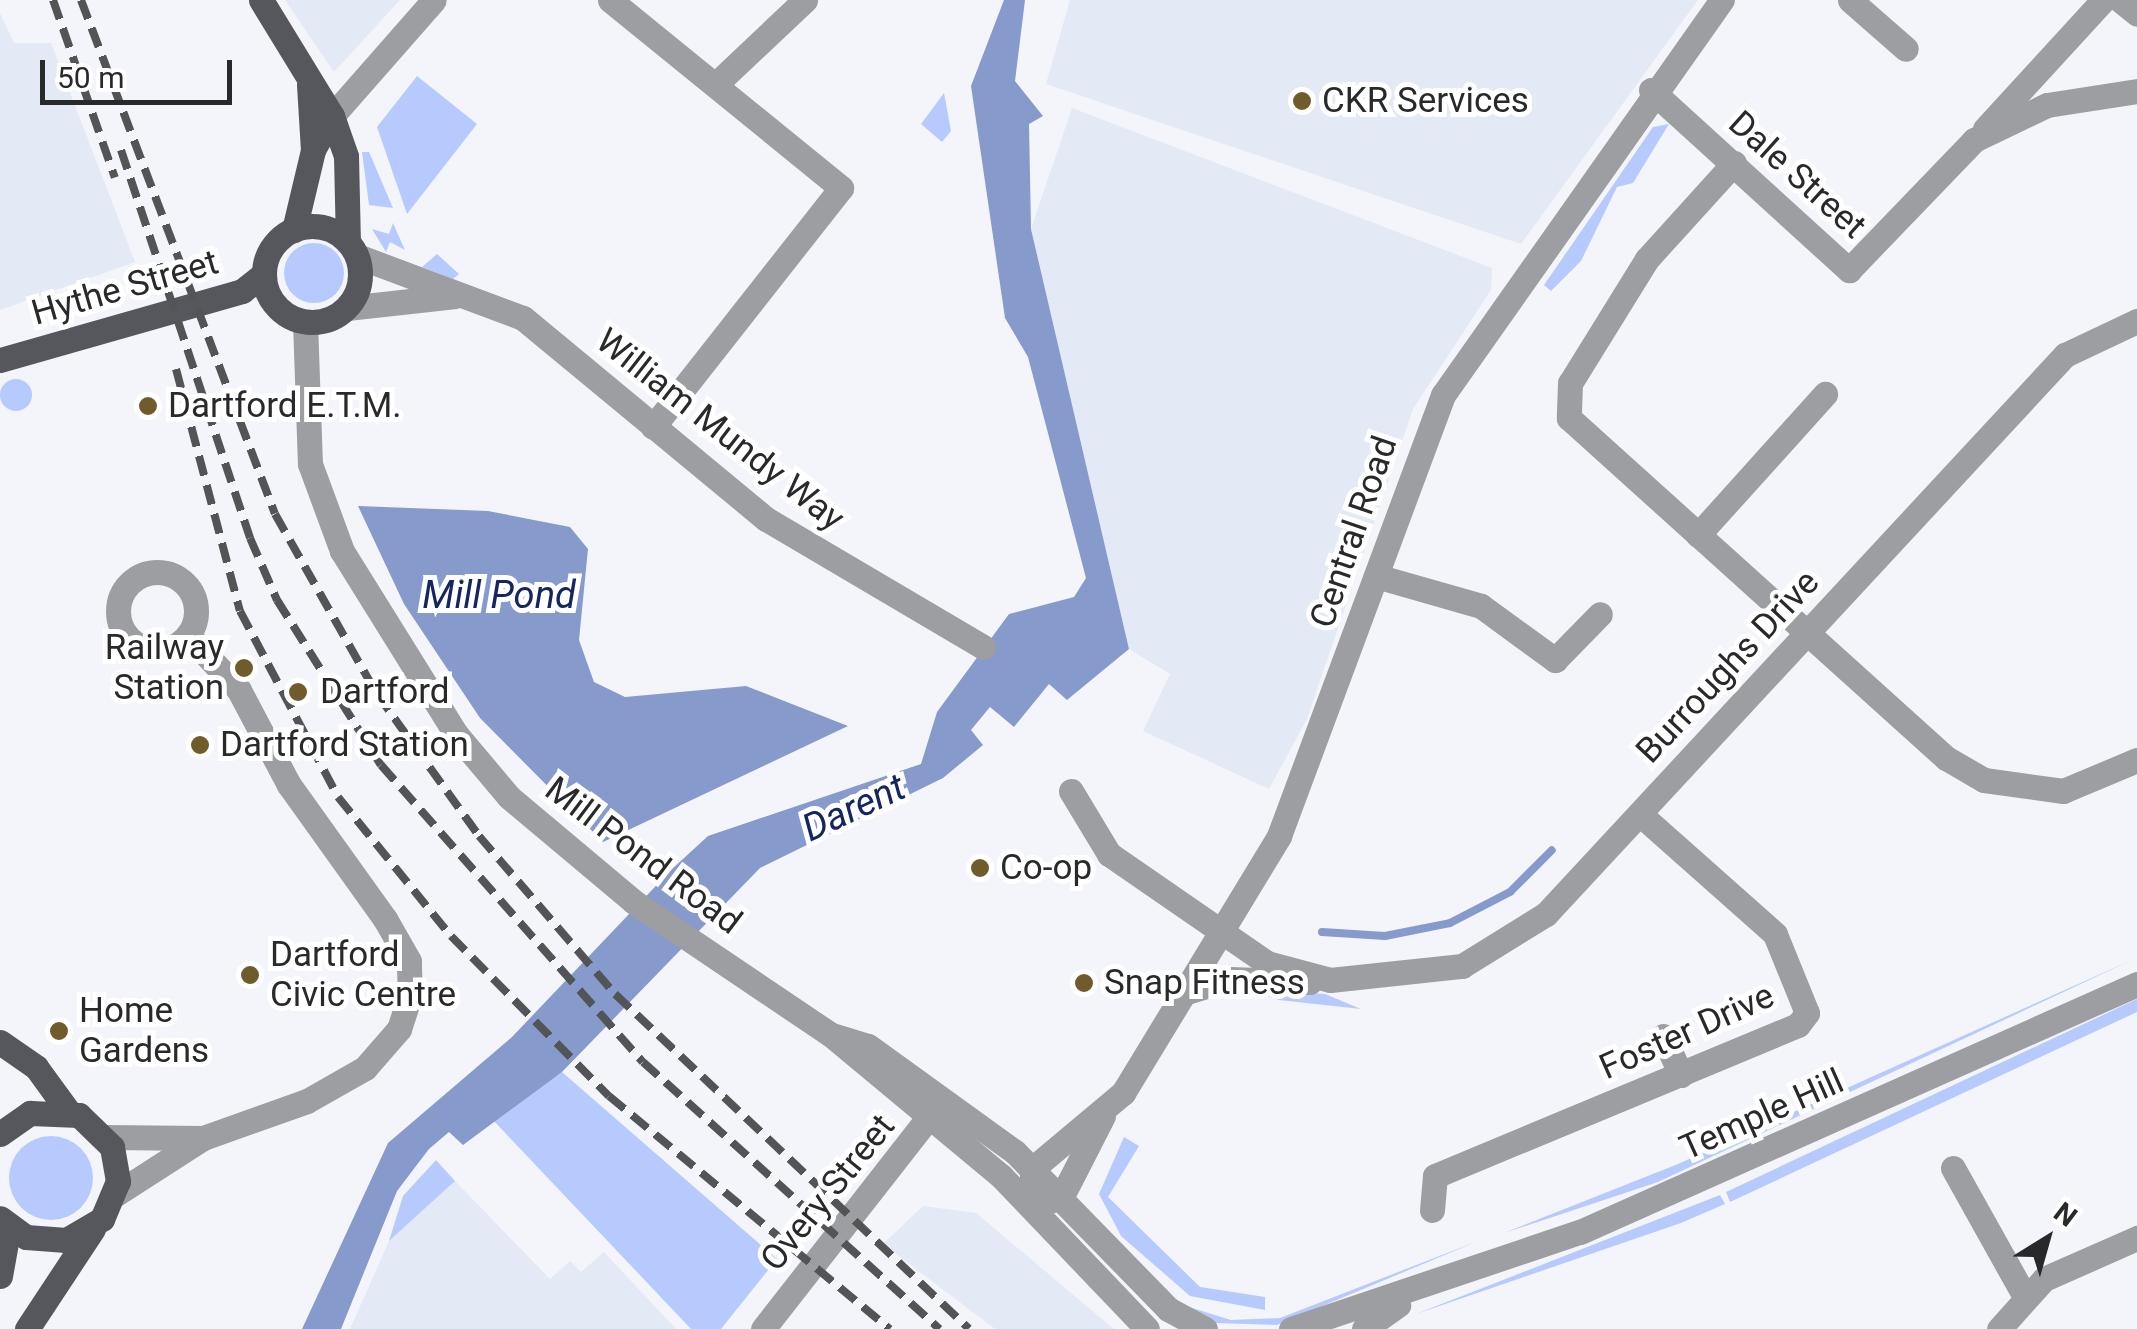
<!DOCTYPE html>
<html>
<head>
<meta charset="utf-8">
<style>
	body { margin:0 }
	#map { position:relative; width:2137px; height:1329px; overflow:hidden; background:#f3f5fb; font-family:Roboto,sans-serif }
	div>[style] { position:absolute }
	.built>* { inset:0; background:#e4e9f6 }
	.green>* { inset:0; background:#b6cafd }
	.round { border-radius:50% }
	.water>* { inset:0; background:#869acc }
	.stream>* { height:8px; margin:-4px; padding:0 4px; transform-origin:4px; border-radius:4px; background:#869acc }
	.minor>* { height:25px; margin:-12.5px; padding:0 12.5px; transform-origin:12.5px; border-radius:12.5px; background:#9d9ea1 }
	.minor>.ring { margin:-12.5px; padding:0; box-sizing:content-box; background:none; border:25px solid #9d9ea1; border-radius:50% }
	.major>* { height:25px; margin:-12.5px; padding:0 12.5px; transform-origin:12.5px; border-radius:12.5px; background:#56575c }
	.major>.ring { margin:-12.5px; padding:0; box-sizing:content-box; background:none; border:25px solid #56575c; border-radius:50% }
	.rail>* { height:8px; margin-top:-4px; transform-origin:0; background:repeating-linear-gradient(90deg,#525456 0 20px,transparent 0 30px) }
	.dots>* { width:28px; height:28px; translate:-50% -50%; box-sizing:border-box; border:5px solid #fff; border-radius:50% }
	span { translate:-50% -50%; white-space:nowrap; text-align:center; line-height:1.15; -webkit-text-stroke:10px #fff; paint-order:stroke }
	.poi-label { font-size:35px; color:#28292b }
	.left { translate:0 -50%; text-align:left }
	.right { translate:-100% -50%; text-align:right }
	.street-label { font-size:35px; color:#28292b }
	.water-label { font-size:38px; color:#152561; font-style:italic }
	.north { position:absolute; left:1997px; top:1189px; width:100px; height:100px; -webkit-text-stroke:8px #fff; paint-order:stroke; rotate:37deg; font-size:28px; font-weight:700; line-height:40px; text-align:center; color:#28292b }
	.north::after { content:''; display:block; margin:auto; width:35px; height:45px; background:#28292b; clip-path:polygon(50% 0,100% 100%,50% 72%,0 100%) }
	.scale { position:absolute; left:40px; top:60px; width:192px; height:45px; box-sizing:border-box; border:5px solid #28292b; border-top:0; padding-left:12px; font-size:30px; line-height:35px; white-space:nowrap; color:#28292b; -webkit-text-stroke:8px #fff; paint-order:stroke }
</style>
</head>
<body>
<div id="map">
	<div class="built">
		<div style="clip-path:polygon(285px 0,400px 0,334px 72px)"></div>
		<div style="clip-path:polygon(1070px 0,1698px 0,1521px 244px,1046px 84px)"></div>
		<div style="clip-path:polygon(0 13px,14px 43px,51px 43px,135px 262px,0 310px)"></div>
		<div style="clip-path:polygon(1072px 108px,1492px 268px,1491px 290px,1413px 409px,1307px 719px,1269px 789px,1143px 731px,1170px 674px,1129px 649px,1031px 229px)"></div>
		<div style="clip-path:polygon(455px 1181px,550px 1279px,570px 1261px,581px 1272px,604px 1252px,676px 1329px,350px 1329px,389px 1241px)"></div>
		<div style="clip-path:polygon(923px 1206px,976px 1213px,1114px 1329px,995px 1329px,883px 1244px)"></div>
	</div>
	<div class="green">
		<div style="clip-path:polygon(417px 76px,477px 124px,407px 214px,377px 127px)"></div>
		<div style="clip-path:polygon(944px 93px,951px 131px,942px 142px,921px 124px)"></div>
		<div style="clip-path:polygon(1669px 124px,1633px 183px,1617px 187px,1581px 261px,1551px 291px,1544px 285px,1653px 127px)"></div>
		<div style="clip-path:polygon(362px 152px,369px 152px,393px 208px,369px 205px)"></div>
		<div style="clip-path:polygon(393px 223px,405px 250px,390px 242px,386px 252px,372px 229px,389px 234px)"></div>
		<div class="round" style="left:284px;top:243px;width:60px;height:60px"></div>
		<div style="clip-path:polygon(437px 254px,459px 274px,453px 279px,422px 267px)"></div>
		<div class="round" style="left:0;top:379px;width:32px;height:32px"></div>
		<div style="clip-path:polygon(2134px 959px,1658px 1182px,1504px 1233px,1678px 1164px)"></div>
		<div style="clip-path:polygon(1243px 988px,1325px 994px,1361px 1009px,1279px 1000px)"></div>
		<div style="clip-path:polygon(2137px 999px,2137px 1012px,1730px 1202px,1726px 1192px)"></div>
		<div style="clip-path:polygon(562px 1072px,777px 1259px,721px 1329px,691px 1329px,492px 1119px)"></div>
		<div class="round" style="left:9px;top:1136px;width:84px;height:84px"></div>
		<div style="clip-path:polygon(1124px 1137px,1139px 1146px,1108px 1197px,1200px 1287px,1265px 1297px,1265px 1310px,1190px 1296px,1121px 1236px,1099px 1194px)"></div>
		<div style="clip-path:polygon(436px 1160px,455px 1181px,389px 1241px,403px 1196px)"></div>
		<div style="clip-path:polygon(1720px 1195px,1725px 1204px,1681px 1223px,1416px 1314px)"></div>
		<div style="clip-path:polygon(1478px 1241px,1277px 1325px,1215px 1323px,1189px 1307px,1231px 1320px,1280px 1318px)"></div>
	</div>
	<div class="water">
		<div style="clip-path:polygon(1004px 0,1025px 0,1015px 81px,1043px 116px,1029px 124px,1031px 229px,1129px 649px,1067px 700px,1049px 684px,1014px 727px,990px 707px,971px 730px,983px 745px,943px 778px,760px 868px,562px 1072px,463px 1145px,449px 1132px,429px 1149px,397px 1191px,341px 1329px,302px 1329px,388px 1143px,512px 1037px,671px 870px,708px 836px,921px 764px,937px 712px,1009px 614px,1074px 597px,1086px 578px,1028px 357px,1005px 318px,971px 86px)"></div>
		<div style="clip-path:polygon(358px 506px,488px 511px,570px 527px,588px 549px,579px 640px,594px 682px,625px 697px,746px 686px,848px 726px,603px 842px,480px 718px,404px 604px)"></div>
	</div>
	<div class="stream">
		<div style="left:1322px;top:932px;width:63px;rotate:3.6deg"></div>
		<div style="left:1385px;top:936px;width:66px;rotate:-11.3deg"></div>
		<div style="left:1450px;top:923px;width:68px;rotate:-27.3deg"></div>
		<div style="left:1510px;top:892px;width:59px;rotate:-45deg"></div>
	</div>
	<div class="minor">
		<div style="left:610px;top:0;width:298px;rotate:39.1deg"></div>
		<div style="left:841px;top:188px;width:304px;rotate:128.2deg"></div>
		<div style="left:1850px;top:0;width:74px;rotate:41.2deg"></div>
		<div style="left:2120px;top:0;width:22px;rotate:39deg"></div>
		<div style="left:715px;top:85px;width:124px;rotate:-43.4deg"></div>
		<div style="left:1651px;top:90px;width:268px;rotate:42.3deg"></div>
		<div style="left:1849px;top:270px;width:180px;rotate:-46.1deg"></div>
		<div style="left:1974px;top:140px;width:81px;rotate:-25.6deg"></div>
		<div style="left:2047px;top:105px;width:91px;rotate:-8.8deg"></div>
		<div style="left:332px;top:116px;width:154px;rotate:-48.7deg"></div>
		<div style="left:1985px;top:129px;width:175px;rotate:-47.5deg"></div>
		<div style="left:1734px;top:163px;width:130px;rotate:132.2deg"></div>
		<div style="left:1647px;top:259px;width:146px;rotate:121.8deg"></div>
		<div style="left:1570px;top:383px;width:35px;rotate:92deg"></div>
		<div style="left:1569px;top:418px;width:508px;rotate:42.05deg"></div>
		<div style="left:1946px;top:758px;width:44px;rotate:30.1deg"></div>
		<div style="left:1984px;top:780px;width:80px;rotate:7.9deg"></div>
		<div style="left:2063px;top:791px;width:80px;rotate:-22.7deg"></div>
		<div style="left:357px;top:256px;width:177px;rotate:20.5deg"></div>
		<div style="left:523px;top:318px;width:315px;rotate:39.6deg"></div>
		<div style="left:766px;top:519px;width:252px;rotate:30.5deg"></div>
		<div style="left:347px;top:308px;width:109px;rotate:-6.3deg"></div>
		<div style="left:305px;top:322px;width:142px;rotate:88deg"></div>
		<div style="left:310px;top:464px;width:93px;rotate:69.8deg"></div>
		<div style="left:342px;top:551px;width:216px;rotate:58.1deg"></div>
		<div style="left:456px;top:734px;width:82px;rotate:49.9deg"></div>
		<div style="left:509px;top:797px;width:163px;rotate:40deg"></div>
		<div style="left:634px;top:902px;width:236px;rotate:34deg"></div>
		<div style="left:830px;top:1034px;width:222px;rotate:39.7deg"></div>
		<div style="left:1001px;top:1176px;width:211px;rotate:46.3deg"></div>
		<div style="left:1698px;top:535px;width:190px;rotate:-48deg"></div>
		<div class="ring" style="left:118px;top:572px;width:53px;height:53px"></div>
		<div style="left:1376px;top:576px;width:109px;rotate:15.9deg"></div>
		<div style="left:1481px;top:606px;width:92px;rotate:36.1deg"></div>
		<div style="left:1555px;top:660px;width:64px;rotate:-45.6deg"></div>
		<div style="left:1071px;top:791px;width:74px;rotate:58.9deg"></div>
		<div style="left:1109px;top:854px;width:192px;rotate:34.6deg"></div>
		<div style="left:1267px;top:963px;width:65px;rotate:15.1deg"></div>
		<div style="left:1330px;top:980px;width:133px;rotate:-6.1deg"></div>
		<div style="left:1462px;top:966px;width:99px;rotate:-31.8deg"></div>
		<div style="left:1546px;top:914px;width:763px;rotate:-47.13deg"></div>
		<div style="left:2065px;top:355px;width:80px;rotate:-25.3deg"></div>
		<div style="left:1183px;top:993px;width:49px;rotate:-16.6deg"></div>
		<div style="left:1230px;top:979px;width:80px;rotate:2.1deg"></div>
		<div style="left:835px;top:1036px;width:34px;rotate:17deg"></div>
		<div style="left:868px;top:1046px;width:181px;rotate:35.8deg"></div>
		<div style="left:1015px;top:1152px;width:219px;rotate:45.7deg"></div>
		<div style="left:1168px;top:1309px;width:42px;rotate:28.4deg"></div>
		<div style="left:1663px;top:1036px;width:43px;rotate:65.2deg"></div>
		<div style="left:106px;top:1137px;width:97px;rotate:0.6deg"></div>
		<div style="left:1953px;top:1168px;width:148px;rotate:60.8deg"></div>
		<div style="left:116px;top:1194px;width:103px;rotate:-32.8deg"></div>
		<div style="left:203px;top:1138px;width:110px;rotate:-19.6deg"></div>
		<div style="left:307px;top:1101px;width:67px;rotate:-29.6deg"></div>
		<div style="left:365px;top:1068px;width:52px;rotate:-48.9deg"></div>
		<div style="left:399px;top:1029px;width:35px;rotate:-72deg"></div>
		<div style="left:410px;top:996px;width:35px;rotate:-92deg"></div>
		<div style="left:409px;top:961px;width:48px;rotate:-119.7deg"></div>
		<div style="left:385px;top:919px;width:165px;rotate:-125.6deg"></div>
		<div style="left:289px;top:785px;width:107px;rotate:-117.8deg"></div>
		<div style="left:239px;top:690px;width:75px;rotate:-132.8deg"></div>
		<div style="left:1045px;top:1202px;width:16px;rotate:-14deg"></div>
		<div style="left:1061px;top:1198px;width:92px;rotate:-62.9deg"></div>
		<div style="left:1031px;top:1205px;width:36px;rotate:-88deg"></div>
		<div style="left:1032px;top:1169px;width:119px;rotate:-39.9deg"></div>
		<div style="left:1123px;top:1093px;width:301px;rotate:-58.7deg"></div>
		<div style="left:1279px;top:836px;width:471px;rotate:-69.6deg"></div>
		<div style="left:1443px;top:395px;width:484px;rotate:-54.8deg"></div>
		<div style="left:1432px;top:1210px;width:34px;rotate:-85deg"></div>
		<div style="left:1435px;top:1176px;width:393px;rotate:-22.6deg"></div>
		<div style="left:1798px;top:1025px;width:15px;rotate:-53deg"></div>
		<div style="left:1807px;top:1013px;width:85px;rotate:-112.1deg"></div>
		<div style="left:1775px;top:934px;width:181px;rotate:-138.4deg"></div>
		<div style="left:763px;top:1329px;width:284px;rotate:-52deg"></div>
		<div style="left:1291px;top:1329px;width:305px;rotate:-18.6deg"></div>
		<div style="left:1580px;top:1232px;width:610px;rotate:-24deg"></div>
		<div style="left:1364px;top:1329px;width:42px;rotate:-35.2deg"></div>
		<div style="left:1999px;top:1329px;width:67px;rotate:-48deg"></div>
		<div style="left:2044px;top:1279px;width:102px;rotate:-23.8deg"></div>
	</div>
	<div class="major">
		<div style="left:261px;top:0;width:136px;rotate:58.5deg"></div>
		<div style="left:332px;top:116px;width:42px;rotate:70.7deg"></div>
		<div style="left:346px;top:156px;width:86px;rotate:88.7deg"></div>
		<div style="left:309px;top:85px;width:65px;rotate:86.5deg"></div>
		<div class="ring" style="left:264px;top:226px;width:71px;height:71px"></div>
		<div style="left:294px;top:230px;width:82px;rotate:-76.6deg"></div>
		<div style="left:313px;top:150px;width:39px;rotate:-61deg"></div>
		<div style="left:0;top:360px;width:252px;rotate:-15.9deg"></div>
		<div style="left:242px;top:291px;width:28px;rotate:-38deg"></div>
		<div style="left:0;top:1042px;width:44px;rotate:34.8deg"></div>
		<div style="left:36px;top:1067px;width:54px;rotate:54deg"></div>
		<div style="left:0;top:1134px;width:37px;rotate:-35deg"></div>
		<div style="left:30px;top:1113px;width:49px;rotate:2.3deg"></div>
		<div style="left:79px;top:1115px;width:46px;rotate:44.1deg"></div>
		<div style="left:112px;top:1147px;width:35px;rotate:80deg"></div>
		<div style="left:118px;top:1181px;width:41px;rotate:112.8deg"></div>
		<div style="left:102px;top:1219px;width:42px;rotate:149.7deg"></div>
		<div style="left:66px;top:1240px;width:40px;rotate:-175.7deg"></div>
		<div style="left:26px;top:1237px;width:32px;rotate:-144deg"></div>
		<div style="left:0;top:1276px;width:51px;rotate:-79.8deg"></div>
		<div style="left:27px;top:1329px;width:120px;rotate:-56.6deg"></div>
	</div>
	<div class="rail">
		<div style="left:53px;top:0;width:188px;rotate:70.8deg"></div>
		<div style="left:81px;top:0;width:549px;rotate:69.32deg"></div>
		<div style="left:275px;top:514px;width:207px;rotate:60.5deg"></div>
		<div style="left:377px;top:694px;width:175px;rotate:54.3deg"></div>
		<div style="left:479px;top:836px;width:208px;rotate:49.3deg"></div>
		<div style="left:615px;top:994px;width:487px;rotate:43.4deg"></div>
		<div style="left:121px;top:150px;width:409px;rotate:71.6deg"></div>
		<div style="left:250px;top:538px;width:68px;rotate:66.5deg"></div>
		<div style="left:277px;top:600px;width:195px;rotate:57.8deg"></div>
		<div style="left:381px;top:765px;width:396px;rotate:48.6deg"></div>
		<div style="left:643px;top:1062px;width:399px;rotate:42deg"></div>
		<div style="left:176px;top:369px;width:250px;rotate:75.2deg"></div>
		<div style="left:240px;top:611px;width:210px;rotate:62.2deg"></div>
		<div style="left:338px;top:797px;width:179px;rotate:50.9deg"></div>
		<div style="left:451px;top:936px;width:225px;rotate:45.4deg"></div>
		<div style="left:609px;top:1096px;width:365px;rotate:39.7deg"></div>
	</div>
	<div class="dots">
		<div style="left:1302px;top:101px;background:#6f5c2a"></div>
		<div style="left:148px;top:406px;background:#6f5c2a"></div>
		<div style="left:244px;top:668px;background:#6f5c2a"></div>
		<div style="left:298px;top:692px;background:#6f5c2a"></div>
		<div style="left:200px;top:745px;background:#6f5c2a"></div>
		<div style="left:980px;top:868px;background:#6f5c2a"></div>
		<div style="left:250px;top:975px;background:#6f5c2a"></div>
		<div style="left:1084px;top:983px;background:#6f5c2a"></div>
		<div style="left:59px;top:1031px;background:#6f5c2a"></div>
	</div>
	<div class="poi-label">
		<span class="left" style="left:1322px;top:101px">CKR Services</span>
		<span class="left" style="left:168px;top:406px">Dartford E.T.M.</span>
		<span class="right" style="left:224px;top:668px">Railway<br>Station</span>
		<span class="left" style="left:320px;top:692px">Dartford</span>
		<span class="left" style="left:220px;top:745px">Dartford Station</span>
		<span class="left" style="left:1000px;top:868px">Co-op</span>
		<span class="left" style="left:270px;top:975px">Dartford<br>Civic Centre</span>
		<span class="left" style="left:1104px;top:983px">Snap Fitness</span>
		<span class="left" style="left:79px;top:1031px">Home<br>Gardens</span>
	</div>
	<div class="street-label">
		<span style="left:1797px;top:175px;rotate:42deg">Dale Street</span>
		<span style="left:125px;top:288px;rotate:-16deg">Hythe Street</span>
		<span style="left:720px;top:430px;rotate:38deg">William Mundy Way</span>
		<span style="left:1354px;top:532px;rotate:-71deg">Central Road</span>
		<span style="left:1728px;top:667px;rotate:-47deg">Burroughs Drive</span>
		<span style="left:643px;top:856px;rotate:37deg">Mill Pond Road</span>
		<span style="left:1687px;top:1032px;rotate:-24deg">Foster Drive</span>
		<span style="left:1762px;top:1115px;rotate:-24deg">Temple Hill</span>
		<span style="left:828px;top:1193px;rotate:-51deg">Overy Street</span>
	</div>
	<div class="water-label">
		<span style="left:499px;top:596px">Mill Pond</span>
		<span style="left:854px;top:808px;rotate:-25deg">Darent</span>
	</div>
	<div class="north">N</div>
	<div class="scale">50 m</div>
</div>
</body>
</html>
